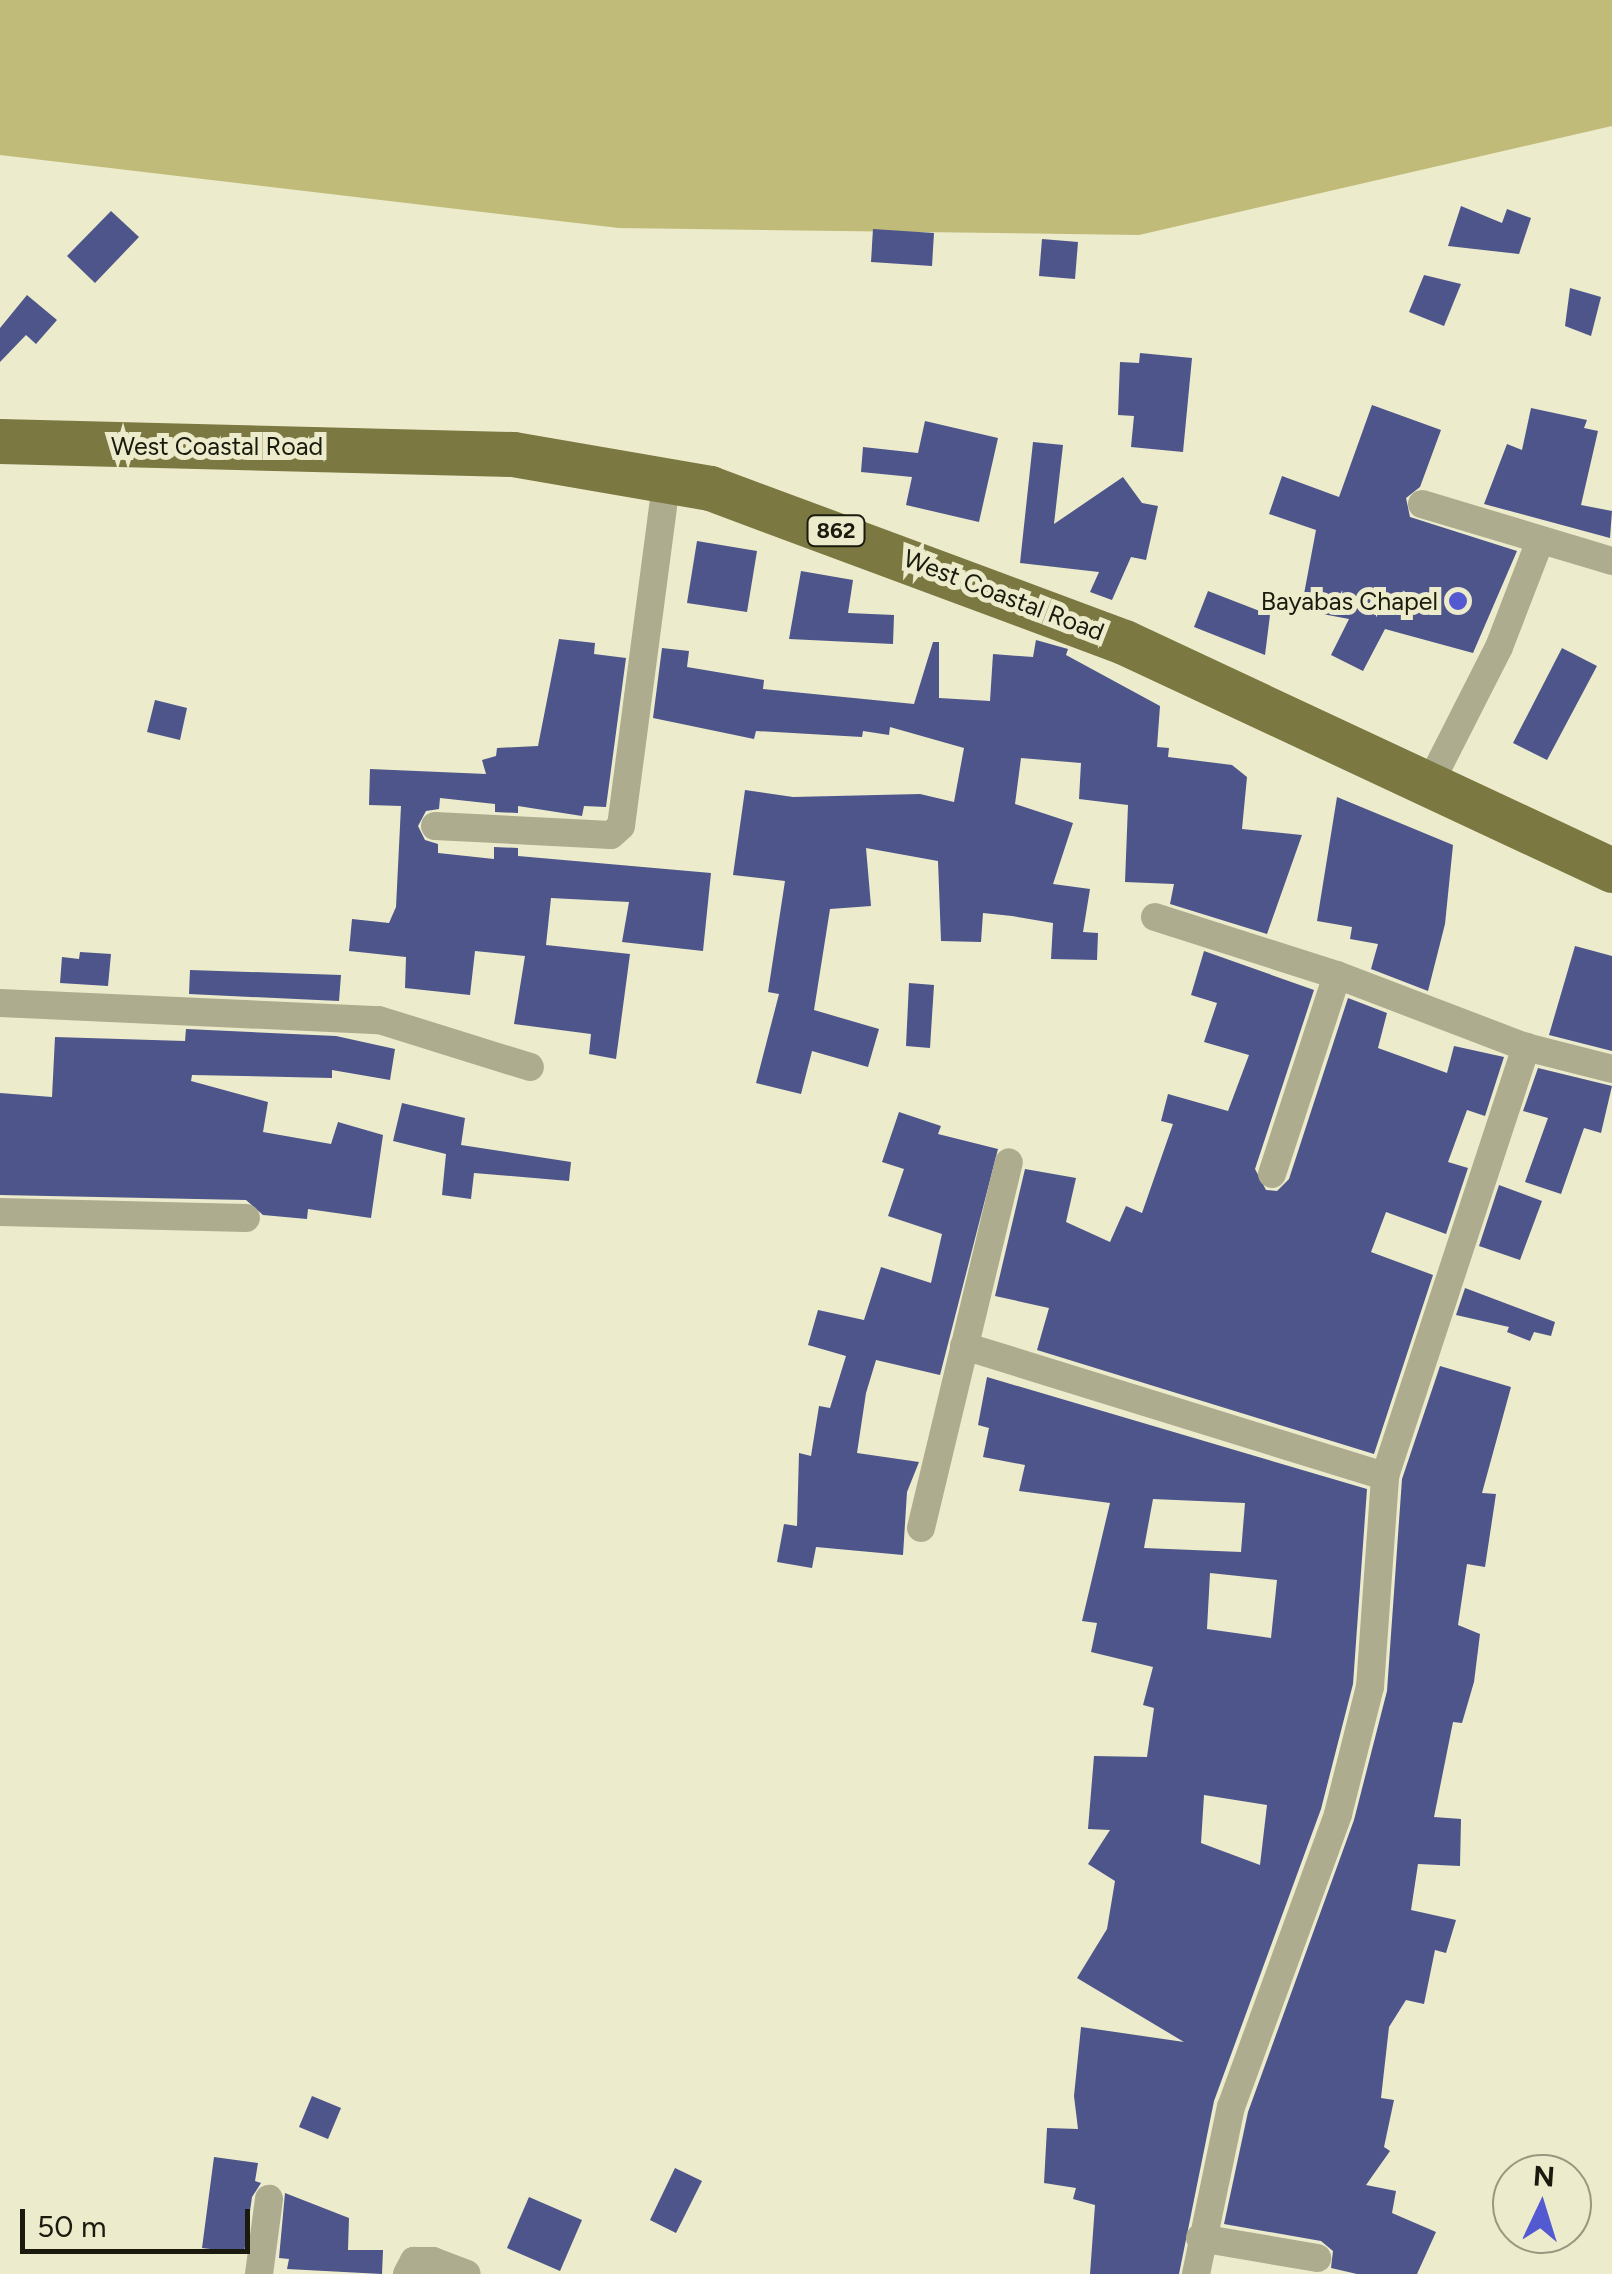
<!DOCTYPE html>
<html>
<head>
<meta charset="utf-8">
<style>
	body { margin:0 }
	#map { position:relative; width:1612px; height:2274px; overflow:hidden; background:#ecebcb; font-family:Figtree,sans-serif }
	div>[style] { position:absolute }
	.water>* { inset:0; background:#c0bb78 }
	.building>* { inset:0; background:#4d558b }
	.street>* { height:28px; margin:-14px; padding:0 14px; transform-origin:14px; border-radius:14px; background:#adac8f }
	.primary>* { height:45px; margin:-22.5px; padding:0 22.5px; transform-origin:22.5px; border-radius:22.5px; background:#7c7842 }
	.dots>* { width:28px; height:28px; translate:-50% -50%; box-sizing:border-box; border:5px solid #ecebcb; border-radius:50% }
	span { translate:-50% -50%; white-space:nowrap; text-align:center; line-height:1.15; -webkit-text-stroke:10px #ecebcb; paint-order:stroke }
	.shield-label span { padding:2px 8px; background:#ecebcb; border:2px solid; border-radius:8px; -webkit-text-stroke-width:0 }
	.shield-label { font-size:22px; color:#1a1a0e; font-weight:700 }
	.street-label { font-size:25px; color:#1a1a0e }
	.poi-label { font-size:25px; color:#1a1a0e }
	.right { translate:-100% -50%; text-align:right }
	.north { position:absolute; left:1492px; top:2154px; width:100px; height:100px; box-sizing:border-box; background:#ecebcb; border:2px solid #98977f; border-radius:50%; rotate:4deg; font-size:28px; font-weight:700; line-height:40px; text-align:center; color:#1a1a0e }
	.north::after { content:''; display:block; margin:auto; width:35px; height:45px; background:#5359d0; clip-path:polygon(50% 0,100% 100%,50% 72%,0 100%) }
	.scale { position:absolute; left:20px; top:2209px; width:230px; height:45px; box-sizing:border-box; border:5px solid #1a1a0e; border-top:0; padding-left:12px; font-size:30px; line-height:35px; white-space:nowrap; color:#1a1a0e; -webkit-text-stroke:8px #ecebcb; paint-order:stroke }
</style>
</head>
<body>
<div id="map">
	<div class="water">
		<div style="clip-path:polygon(0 0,1612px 0,1612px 126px,1139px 235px,619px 228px,0 155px)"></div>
	</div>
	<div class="building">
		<div style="clip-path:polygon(1461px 206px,1502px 223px,1507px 209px,1531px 218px,1519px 254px,1448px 246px)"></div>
		<div style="clip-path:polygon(111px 211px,139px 237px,95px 283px,67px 256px)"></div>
		<div style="clip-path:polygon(873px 229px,934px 233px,932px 266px,871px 262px)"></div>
		<div style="clip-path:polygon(1042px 239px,1078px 242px,1075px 279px,1039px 276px)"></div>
		<div style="clip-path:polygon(1424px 275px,1461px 284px,1444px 326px,1409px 312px)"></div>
		<div style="clip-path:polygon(1570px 288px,1601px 297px,1591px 336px,1565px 326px)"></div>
		<div style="clip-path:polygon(27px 295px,57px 320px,36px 344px,26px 335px,0 362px,0 328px)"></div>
		<div style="clip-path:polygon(1140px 353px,1192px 358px,1183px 452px,1131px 447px,1134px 416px,1118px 415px,1120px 362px,1139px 363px)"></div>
		<div style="clip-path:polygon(1372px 405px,1441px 430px,1420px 487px,1406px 498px,1410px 517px,1517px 551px,1473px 653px,1385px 629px,1363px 671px,1331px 655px,1349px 619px,1301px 610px,1316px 530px,1269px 514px,1282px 476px,1339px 497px)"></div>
		<div style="clip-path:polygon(1531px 408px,1587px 420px,1584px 428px,1598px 431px,1581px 505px,1612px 511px,1610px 538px,1484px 504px,1507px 444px,1522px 450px)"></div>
		<div style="clip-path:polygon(925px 421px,998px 438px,979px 522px,906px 505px,912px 477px,861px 472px,863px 447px,918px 453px)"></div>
		<div style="clip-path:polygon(1033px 442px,1063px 445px,1054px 524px,1123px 477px,1142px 503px,1158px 506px,1146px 560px,1131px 557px,1112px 600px,1090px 592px,1099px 572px,1020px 563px)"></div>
		<div style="clip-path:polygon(697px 541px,757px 551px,747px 612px,687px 603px)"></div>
		<div style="clip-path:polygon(801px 571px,853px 580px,848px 613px,894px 615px,893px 644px,789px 639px)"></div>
		<div style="clip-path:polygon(1208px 591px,1270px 615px,1265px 655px,1194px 627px)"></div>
		<div style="clip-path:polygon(559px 639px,595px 643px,594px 654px,626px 658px,606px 807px,584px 806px,582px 816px,518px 806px,518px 813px,495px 812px,495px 804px,440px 798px,439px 809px,426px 811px,418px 826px,425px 840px,438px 844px,438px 853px,494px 859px,494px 847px,518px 848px,518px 856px,711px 873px,703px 951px,622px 942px,629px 902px,551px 898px,546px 945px,630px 954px,616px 1059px,589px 1054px,591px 1034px,514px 1024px,525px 956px,475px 951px,470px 995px,405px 988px,406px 957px,349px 951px,352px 919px,389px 923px,396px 907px,401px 806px,369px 805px,370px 769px,486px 774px,482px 760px,496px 756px,497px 748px,538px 746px)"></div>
		<div style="clip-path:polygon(1036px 640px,1068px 649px,1066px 655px,1160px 706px,1157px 747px,1169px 748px,1168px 757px,1232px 765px,1247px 777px,1242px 829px,1302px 835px,1267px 934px,1170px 904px,1174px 884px,1125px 882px,1128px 805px,1079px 799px,1081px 763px,1021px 758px,1015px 804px,1073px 823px,1053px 884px,1090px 889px,1083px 932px,1098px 933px,1097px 960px,1051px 959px,1053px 923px,1012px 916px,983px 913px,981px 942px,941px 941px,938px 861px,866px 848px,871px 906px,830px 909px,814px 1010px,879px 1029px,868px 1067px,812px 1051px,801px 1094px,756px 1083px,779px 994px,768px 992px,785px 881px,733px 875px,745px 790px,793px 797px,920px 794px,954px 802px,964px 748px,890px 727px,889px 735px,863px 731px,862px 737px,756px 731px,754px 739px,653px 718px,662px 648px,689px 651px,687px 667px,764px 680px,763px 689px,914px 704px,933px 642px,939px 642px,939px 698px,990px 701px,993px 654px,1033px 657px)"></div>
		<div style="clip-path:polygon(1562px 648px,1597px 666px,1547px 760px,1513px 743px)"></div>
		<div style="clip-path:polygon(155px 700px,187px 708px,180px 740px,147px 732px)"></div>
		<div style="clip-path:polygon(1337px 797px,1453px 845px,1445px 924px,1428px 991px,1371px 969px,1378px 944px,1350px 939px,1352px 927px,1317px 921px)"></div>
		<div style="clip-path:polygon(1575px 946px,1612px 956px,1612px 1051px,1549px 1035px)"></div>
		<div style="clip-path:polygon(1204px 951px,1314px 990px,1255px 1169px,1266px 1190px,1277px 1191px,1289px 1179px,1348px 998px,1387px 1013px,1378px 1048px,1447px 1073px,1454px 1046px,1504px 1057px,1485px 1116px,1467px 1110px,1448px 1162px,1468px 1168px,1446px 1234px,1386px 1212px,1371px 1252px,1433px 1275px,1374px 1454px,1037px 1350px,1049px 1308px,995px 1296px,1025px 1169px,1076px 1178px,1066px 1222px,1110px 1242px,1126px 1206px,1142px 1213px,1173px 1124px,1161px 1121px,1168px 1094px,1228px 1111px,1249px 1055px,1204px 1042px,1217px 1003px,1191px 995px)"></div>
		<div style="clip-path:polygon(80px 952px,111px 954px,108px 986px,60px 983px,62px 957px,79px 959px)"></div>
		<div style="clip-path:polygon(190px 970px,341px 975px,339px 1001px,189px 994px)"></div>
		<div style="clip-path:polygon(909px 983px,934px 985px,930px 1048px,906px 1046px)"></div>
		<div style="clip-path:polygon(186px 1029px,336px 1036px,395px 1049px,390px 1080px,332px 1070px,332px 1078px,192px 1075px,191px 1081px,268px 1102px,263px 1132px,331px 1144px,338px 1122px,383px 1135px,371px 1218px,308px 1209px,307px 1219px,263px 1215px,246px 1200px,0 1195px,0 1093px,52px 1097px,55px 1037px,185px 1041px)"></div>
		<div style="clip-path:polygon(1538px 1068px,1612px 1086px,1601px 1133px,1584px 1128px,1561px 1194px,1525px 1182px,1548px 1118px,1523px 1111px)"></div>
		<div style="clip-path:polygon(402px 1103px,465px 1118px,461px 1145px,571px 1162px,569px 1181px,474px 1173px,471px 1199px,442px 1195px,446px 1154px,393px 1141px)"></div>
		<div style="clip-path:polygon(899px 1112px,941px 1126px,938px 1134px,998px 1149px,940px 1375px,876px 1360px,866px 1393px,857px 1453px,919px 1462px,907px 1492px,903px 1555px,816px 1547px,812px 1568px,777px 1562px,784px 1524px,797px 1526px,799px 1453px,811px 1456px,819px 1406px,830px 1408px,846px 1356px,808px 1345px,818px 1310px,864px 1320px,881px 1267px,931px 1283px,942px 1234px,888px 1216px,904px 1169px,882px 1162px)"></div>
		<div style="clip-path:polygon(1499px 1185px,1542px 1201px,1520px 1260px,1479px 1246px)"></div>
		<div style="clip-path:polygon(1465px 1288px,1555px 1322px,1551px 1336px,1534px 1332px,1530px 1341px,1507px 1332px,1509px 1327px,1456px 1315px)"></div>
		<div style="clip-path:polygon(1440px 1366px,1511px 1387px,1482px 1493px,1496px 1494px,1485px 1567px,1467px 1564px,1458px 1625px,1480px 1634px,1474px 1682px,1462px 1723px,1453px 1722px,1434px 1817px,1461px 1819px,1460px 1866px,1418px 1864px,1411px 1910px,1456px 1920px,1446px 1953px,1435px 1950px,1424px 2004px,1406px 2000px,1389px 2027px,1381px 2098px,1394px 2100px,1384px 2147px,1390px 2151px,1366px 2185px,1396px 2191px,1392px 2213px,1436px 2232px,1417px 2274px,1357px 2274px,1331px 2268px,1333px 2251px,1321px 2241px,1224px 2224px,1248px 2112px,1354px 1820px,1387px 1691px,1402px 1479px)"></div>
		<div style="clip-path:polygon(evenodd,987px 1377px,1367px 1489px,1353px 1684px,1321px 1809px,1214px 2101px,1179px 2274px,1090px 2274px,1095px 2205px,1073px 2199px,1076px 2188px,1044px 2183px,1047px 2128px,1078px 2129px,1074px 2096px,1081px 2027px,1184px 2042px,1077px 1978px,1107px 1929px,1115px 1881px,1088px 1864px,1110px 1830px,1088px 1829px,1094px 1756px,1147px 1757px,1154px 1708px,1143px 1705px,1153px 1667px,1091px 1652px,1097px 1623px,1082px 1621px,1110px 1503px,1019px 1491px,1025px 1465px,983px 1457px,989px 1428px,978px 1425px,987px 1377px,1153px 1499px,1245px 1503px,1241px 1552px,1144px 1548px,1153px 1499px,987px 1377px,1210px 1573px,1277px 1580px,1271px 1638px,1207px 1629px,1210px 1573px,987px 1377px,1204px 1795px,1267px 1805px,1260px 1865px,1201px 1843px,1204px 1795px)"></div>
		<div style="clip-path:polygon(312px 2096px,341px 2108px,328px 2139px,299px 2127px)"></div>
		<div style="clip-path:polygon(214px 2157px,258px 2163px,255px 2181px,261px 2183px,252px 2197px,244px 2253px,202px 2248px)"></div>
		<div style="clip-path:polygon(675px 2168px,702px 2181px,676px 2233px,650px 2220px)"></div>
		<div style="clip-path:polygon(285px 2193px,349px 2218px,348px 2250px,383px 2250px,382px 2274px,287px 2269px,289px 2259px,279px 2258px)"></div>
		<div style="clip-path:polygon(529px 2197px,582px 2220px,560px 2271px,507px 2248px)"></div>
	</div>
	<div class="street">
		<div style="left:1422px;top:504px;width:198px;rotate:16.7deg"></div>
		<div style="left:1430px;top:783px;width:153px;rotate:-63.1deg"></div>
		<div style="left:1499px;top:647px;width:114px;rotate:-68.9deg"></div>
		<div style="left:435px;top:826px;width:176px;rotate:2.9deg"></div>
		<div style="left:611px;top:835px;width:13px;rotate:-42deg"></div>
		<div style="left:621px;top:826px;width:352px;rotate:-82.5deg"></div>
		<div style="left:1155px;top:917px;width:191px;rotate:17.7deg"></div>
		<div style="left:1337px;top:975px;width:202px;rotate:20.9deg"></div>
		<div style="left:1526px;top:1047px;width:89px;rotate:14.3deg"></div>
		<div style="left:0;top:1003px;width:379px;rotate:2.6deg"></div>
		<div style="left:379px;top:1020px;width:158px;rotate:17.3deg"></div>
		<div style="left:1272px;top:1174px;width:209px;rotate:-71.9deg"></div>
		<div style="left:0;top:1212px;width:246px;rotate:1.4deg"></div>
		<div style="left:964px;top:1346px;width:441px;rotate:17.2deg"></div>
		<div style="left:921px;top:1528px;width:376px;rotate:-76.5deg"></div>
		<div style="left:1200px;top:2238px;width:119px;rotate:9.7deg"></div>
		<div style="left:259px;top:2274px;width:76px;rotate:-82.4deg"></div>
		<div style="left:407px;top:2274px;width:15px;rotate:-62deg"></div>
		<div style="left:414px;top:2261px;width:19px"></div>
		<div style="left:433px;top:2261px;width:36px;rotate:21deg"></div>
		<div style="left:1196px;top:2274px;width:171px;rotate:-78.2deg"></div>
		<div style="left:1231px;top:2107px;width:312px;rotate:-69.9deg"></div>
		<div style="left:1338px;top:1814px;width:131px;rotate:-75.9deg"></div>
		<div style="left:1370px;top:1687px;width:212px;rotate:-85.9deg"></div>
		<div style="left:1385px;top:1476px;width:452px;rotate:-71.8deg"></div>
	</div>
	<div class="primary">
		<div style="left:0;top:441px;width:513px;rotate:1.45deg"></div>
		<div style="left:513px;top:454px;width:200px;rotate:9.8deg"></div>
		<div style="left:710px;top:488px;width:442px;rotate:20.4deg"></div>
		<div style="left:1124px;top:642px;width:539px;rotate:25.04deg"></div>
	</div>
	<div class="dots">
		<div style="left:1458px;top:601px;background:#5359d0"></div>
	</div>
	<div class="shield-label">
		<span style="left:836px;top:531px">862</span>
	</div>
	<div class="street-label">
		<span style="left:217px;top:446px">West Coastal Road</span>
		<span style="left:1004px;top:595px;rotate:21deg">West Coastal Road</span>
	</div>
	<div class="poi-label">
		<span class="right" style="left:1438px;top:601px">Bayabas Chapel</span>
	</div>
	<div class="north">N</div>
	<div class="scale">50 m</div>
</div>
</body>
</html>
